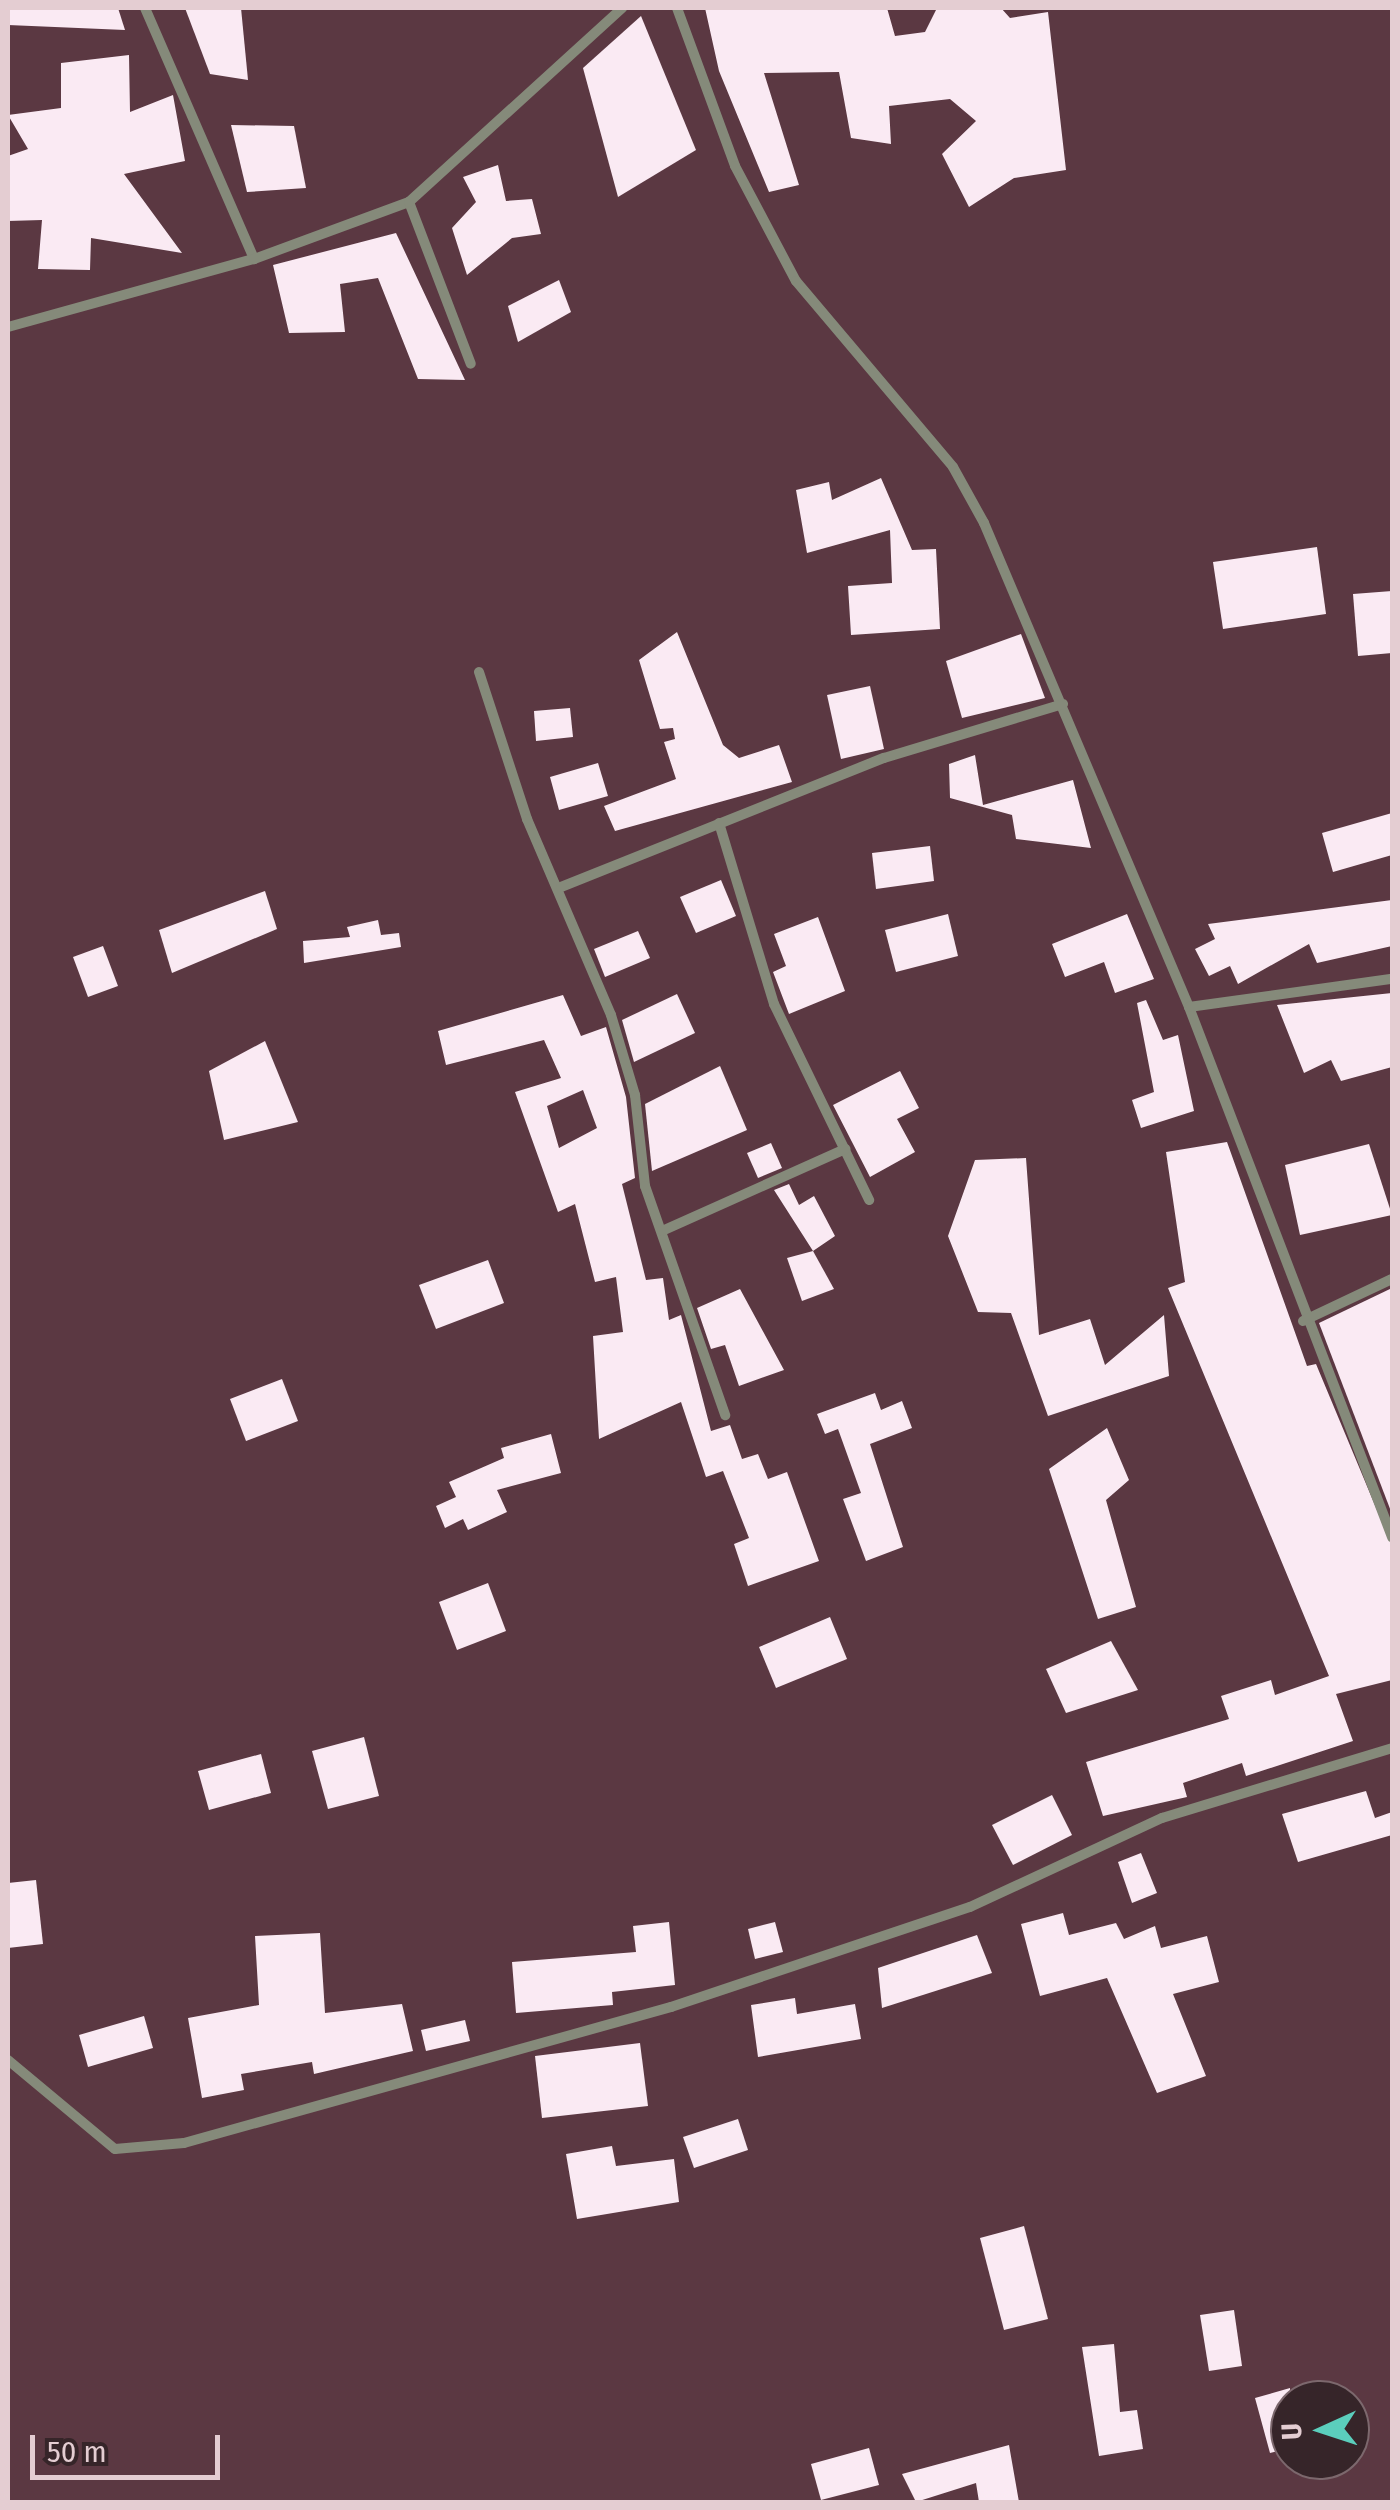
<!DOCTYPE html>
<html>
<head>
<meta charset="utf-8">
<style>
	body { margin:0 }
	#map { position:relative; width:1400px; height:2510px; overflow:hidden; background:#5b3842; font-family:"Fira Sans Condensed",sans-serif }
	div>[style] { position:absolute }
	.building>* { inset:0; background:#faeaf3 }
	.minor>* { height:10px; margin:-5px; padding:0 5px; transform-origin:5px; border-radius:5px; background:#858a7a }
	span { translate:-50% -50%; white-space:nowrap; text-align:center; line-height:1.15; -webkit-text-stroke:10px #362529; paint-order:stroke }
	.frame { position:absolute; inset:0; border:10px solid #e4cdd2; pointer-events:none }
	.north { position:absolute; left:1270px; top:2380px; width:100px; height:100px; box-sizing:border-box; background:#362529; border:2px solid #7c686d; border-radius:50%; rotate:267deg; font-size:28px; font-weight:700; line-height:40px; text-align:center; color:#e4cdd2 }
	.north::after { content:''; display:block; margin:auto; width:35px; height:45px; background:#5bcebc; clip-path:polygon(50% 0,100% 100%,50% 72%,0 100%) }
	.scale { position:absolute; left:30px; top:2435px; width:190px; height:45px; box-sizing:border-box; border:5px solid #e4cdd2; border-top:0; padding-left:12px; font-size:30px; line-height:35px; white-space:nowrap; color:#e4cdd2; -webkit-text-stroke:8px #362529; paint-order:stroke }
</style>
</head>
<body>
<div id="map">
	<div class="building">
		<div style="clip-path:polygon(8px 8px,118px 8px,125px 30px,8px 25px)"></div>
		<div style="clip-path:polygon(185px 8px,241px 8px,248px 80px,210px 74px)"></div>
		<div style="clip-path:polygon(705px 8px,887px 8px,895px 36px,925px 32px,937px 8px,1001px 8px,1010px 18px,1048px 12px,1066px 170px,1014px 178px,969px 207px,942px 154px,976px 121px,950px 99px,889px 106px,891px 144px,851px 138px,839px 72px,764px 73px,799px 185px,769px 192px,719px 71px)"></div>
		<div style="clip-path:polygon(641px 16px,696px 150px,618px 197px,583px 68px)"></div>
		<div style="clip-path:polygon(129px 55px,130px 112px,173px 95px,185px 161px,124px 174px,182px 253px,91px 238px,90px 270px,38px 269px,42px 220px,8px 221px,8px 156px,28px 149px,8px 115px,61px 108px,61px 63px)"></div>
		<div style="clip-path:polygon(231px 125px,294px 126px,306px 188px,247px 192px)"></div>
		<div style="clip-path:polygon(498px 165px,506px 201px,532px 199px,541px 234px,512px 238px,467px 275px,452px 228px,476px 202px,463px 177px)"></div>
		<div style="clip-path:polygon(396px 233px,465px 380px,418px 379px,378px 278px,340px 284px,345px 332px,289px 333px,273px 265px)"></div>
		<div style="clip-path:polygon(559px 280px,571px 312px,518px 342px,508px 306px)"></div>
		<div style="clip-path:polygon(881px 478px,912px 550px,936px 549px,940px 629px,851px 635px,848px 586px,892px 583px,890px 530px,807px 553px,796px 490px,829px 482px,832px 500px)"></div>
		<div style="clip-path:polygon(1317px 547px,1326px 614px,1223px 629px,1213px 562px)"></div>
		<div style="clip-path:polygon(1392px 591px,1392px 653px,1358px 656px,1353px 594px)"></div>
		<div style="clip-path:polygon(677px 632px,723px 745px,739px 758px,779px 745px,792px 782px,615px 831px,604px 806px,676px 779px,664px 742px,675px 739px,673px 728px,660px 729px,639px 660px)"></div>
		<div style="clip-path:polygon(1021px 634px,1045px 698px,962px 718px,946px 661px)"></div>
		<div style="clip-path:polygon(870px 686px,884px 749px,841px 759px,827px 695px)"></div>
		<div style="clip-path:polygon(570px 708px,573px 737px,536px 741px,534px 711px)"></div>
		<div style="clip-path:polygon(975px 755px,983px 805px,1073px 780px,1091px 848px,1016px 839px,1012px 815px,950px 798px,949px 764px)"></div>
		<div style="clip-path:polygon(598px 763px,608px 796px,559px 810px,550px 777px)"></div>
		<div style="clip-path:polygon(1392px 813px,1392px 855px,1333px 872px,1322px 833px)"></div>
		<div style="clip-path:polygon(930px 846px,934px 881px,876px 889px,872px 853px)"></div>
		<div style="clip-path:polygon(721px 880px,736px 916px,696px 933px,680px 897px)"></div>
		<div style="clip-path:polygon(265px 891px,277px 929px,172px 973px,159px 930px)"></div>
		<div style="clip-path:polygon(1392px 900px,1392px 946px,1317px 963px,1309px 944px,1238px 984px,1230px 966px,1209px 976px,1195px 949px,1215px 939px,1208px 924px)"></div>
		<div style="clip-path:polygon(948px 914px,958px 956px,896px 972px,885px 930px)"></div>
		<div style="clip-path:polygon(1127px 914px,1154px 979px,1115px 993px,1104px 962px,1065px 977px,1052px 944px)"></div>
		<div style="clip-path:polygon(818px 917px,845px 991px,789px 1014px,773px 972px,786px 966px,774px 934px)"></div>
		<div style="clip-path:polygon(378px 920px,381px 935px,399px 933px,401px 947px,304px 963px,303px 941px,350px 937px,347px 927px)"></div>
		<div style="clip-path:polygon(638px 931px,650px 958px,605px 977px,594px 949px)"></div>
		<div style="clip-path:polygon(103px 946px,118px 986px,88px 997px,73px 957px)"></div>
		<div style="clip-path:polygon(1392px 993px,1392px 1067px,1341px 1081px,1331px 1060px,1304px 1073px,1277px 1005px)"></div>
		<div style="clip-path:polygon(677px 994px,695px 1033px,634px 1062px,622px 1020px)"></div>
		<div style="clip-path:polygon(evenodd,563px 995px,581px 1036px,606px 1027px,626px 1097px,635px 1178px,622px 1184px,646px 1280px,663px 1278px,669px 1320px,681px 1315px,711px 1431px,730px 1425px,742px 1459px,758px 1454px,768px 1479px,787px 1472px,819px 1561px,748px 1586px,734px 1544px,749px 1538px,723px 1471px,706px 1477px,681px 1402px,599px 1439px,593px 1336px,623px 1332px,616px 1277px,595px 1282px,575px 1204px,558px 1212px,515px 1092px,561px 1078px,544px 1040px,446px 1065px,438px 1031px,563px 995px,583px 1090px,597px 1128px,559px 1148px,547px 1106px,583px 1090px)"></div>
		<div style="clip-path:polygon(1146px 1000px,1163px 1040px,1178px 1035px,1194px 1111px,1141px 1128px,1132px 1100px,1154px 1092px,1137px 1003px)"></div>
		<div style="clip-path:polygon(265px 1041px,298px 1122px,224px 1140px,209px 1071px)"></div>
		<div style="clip-path:polygon(720px 1066px,747px 1130px,652px 1171px,645px 1104px)"></div>
		<div style="clip-path:polygon(900px 1071px,919px 1108px,897px 1119px,915px 1152px,870px 1177px,833px 1105px)"></div>
		<div style="clip-path:polygon(1227px 1142px,1307px 1366px,1316px 1364px,1392px 1546px,1392px 1680px,1336px 1694px,1353px 1741px,1246px 1776px,1242px 1763px,1183px 1783px,1187px 1797px,1103px 1816px,1086px 1762px,1229px 1719px,1221px 1696px,1271px 1680px,1275px 1695px,1329px 1676px,1168px 1288px,1185px 1282px,1166px 1152px)"></div>
		<div style="clip-path:polygon(771px 1143px,782px 1168px,758px 1178px,747px 1153px)"></div>
		<div style="clip-path:polygon(1369px 1144px,1392px 1215px,1300px 1235px,1285px 1165px)"></div>
		<div style="clip-path:polygon(1026px 1158px,1039px 1335px,1090px 1319px,1105px 1365px,1164px 1315px,1169px 1376px,1048px 1416px,1011px 1313px,978px 1312px,948px 1236px,975px 1160px)"></div>
		<div style="clip-path:polygon(789px 1184px,799px 1205px,814px 1196px,835px 1236px,813px 1251px,774px 1190px)"></div>
		<div style="clip-path:polygon(813px 1251px,834px 1289px,802px 1301px,787px 1258px)"></div>
		<div style="clip-path:polygon(488px 1260px,504px 1303px,436px 1329px,419px 1285px)"></div>
		<div style="clip-path:polygon(1392px 1288px,1392px 1514px,1319px 1323px)"></div>
		<div style="clip-path:polygon(740px 1289px,784px 1370px,739px 1386px,725px 1345px,711px 1349px,697px 1308px)"></div>
		<div style="clip-path:polygon(282px 1379px,298px 1421px,246px 1441px,230px 1399px)"></div>
		<div style="clip-path:polygon(875px 1393px,881px 1410px,902px 1401px,912px 1428px,870px 1444px,903px 1547px,866px 1561px,843px 1499px,861px 1493px,838px 1429px,825px 1434px,817px 1414px)"></div>
		<div style="clip-path:polygon(1107px 1428px,1129px 1480px,1106px 1500px,1136px 1607px,1098px 1619px,1049px 1469px)"></div>
		<div style="clip-path:polygon(551px 1434px,561px 1473px,497px 1490px,507px 1512px,468px 1530px,463px 1519px,445px 1528px,436px 1506px,456px 1497px,449px 1482px,504px 1458px,501px 1448px)"></div>
		<div style="clip-path:polygon(488px 1583px,506px 1631px,457px 1650px,439px 1602px)"></div>
		<div style="clip-path:polygon(830px 1617px,847px 1659px,776px 1688px,759px 1647px)"></div>
		<div style="clip-path:polygon(1111px 1641px,1138px 1690px,1066px 1713px,1046px 1669px)"></div>
		<div style="clip-path:polygon(364px 1737px,379px 1796px,328px 1809px,312px 1751px)"></div>
		<div style="clip-path:polygon(261px 1754px,271px 1793px,209px 1810px,198px 1771px)"></div>
		<div style="clip-path:polygon(1366px 1791px,1375px 1818px,1392px 1812px,1392px 1835px,1298px 1862px,1282px 1814px)"></div>
		<div style="clip-path:polygon(1052px 1795px,1072px 1835px,1013px 1865px,992px 1825px)"></div>
		<div style="clip-path:polygon(1141px 1853px,1157px 1893px,1132px 1903px,1118px 1862px)"></div>
		<div style="clip-path:polygon(36px 1880px,43px 1944px,8px 1948px,8px 1883px)"></div>
		<div style="clip-path:polygon(1063px 1913px,1069px 1935px,1116px 1923px,1124px 1939px,1155px 1926px,1161px 1948px,1207px 1936px,1219px 1982px,1173px 1994px,1206px 2076px,1157px 2093px,1107px 1978px,1040px 1996px,1021px 1924px)"></div>
		<div style="clip-path:polygon(669px 1922px,675px 1985px,612px 1992px,613px 2005px,516px 2013px,512px 1962px,636px 1952px,633px 1926px)"></div>
		<div style="clip-path:polygon(775px 1922px,783px 1952px,755px 1959px,748px 1929px)"></div>
		<div style="clip-path:polygon(320px 1933px,325px 2013px,402px 2004px,413px 2051px,314px 2074px,312px 2062px,241px 2074px,244px 2090px,202px 2098px,188px 2018px,259px 2005px,255px 1936px)"></div>
		<div style="clip-path:polygon(977px 1935px,992px 1973px,882px 2008px,878px 1968px)"></div>
		<div style="clip-path:polygon(795px 1998px,797px 2014px,855px 2004px,861px 2039px,758px 2057px,751px 2005px)"></div>
		<div style="clip-path:polygon(144px 2016px,153px 2048px,88px 2067px,79px 2035px)"></div>
		<div style="clip-path:polygon(465px 2020px,470px 2041px,426px 2051px,421px 2030px)"></div>
		<div style="clip-path:polygon(640px 2043px,648px 2106px,542px 2118px,535px 2056px)"></div>
		<div style="clip-path:polygon(738px 2119px,748px 2150px,694px 2168px,683px 2137px)"></div>
		<div style="clip-path:polygon(612px 2146px,616px 2166px,674px 2159px,679px 2202px,577px 2219px,566px 2154px)"></div>
		<div style="clip-path:polygon(1024px 2226px,1048px 2319px,1004px 2330px,980px 2238px)"></div>
		<div style="clip-path:polygon(1234px 2310px,1242px 2366px,1209px 2371px,1200px 2315px)"></div>
		<div style="clip-path:polygon(1114px 2344px,1120px 2412px,1137px 2410px,1143px 2449px,1099px 2456px,1082px 2347px)"></div>
		<div style="clip-path:polygon(1290px 2388px,1290px 2448px,1270px 2453px,1255px 2398px)"></div>
		<div style="clip-path:polygon(1009px 2445px,1019px 2502px,979px 2502px,976px 2483px,916px 2502px,902px 2474px)"></div>
		<div style="clip-path:polygon(869px 2448px,879px 2485px,821px 2500px,811px 2464px)"></div>
	</div>
	<div class="minor">
		<div style="left:145px;top:8px;width:274px;rotate:66.5deg"></div>
		<div style="left:677px;top:8px;width:168px;rotate:69.8deg"></div>
		<div style="left:735px;top:166px;width:130px;rotate:62.1deg"></div>
		<div style="left:796px;top:281px;width:243px;rotate:49.8deg"></div>
		<div style="left:953px;top:467px;width:64px;rotate:61deg"></div>
		<div style="left:984px;top:523px;width:526px;rotate:67.04deg"></div>
		<div style="left:1189px;top:1007px;width:568px;rotate:69.04deg"></div>
		<div style="left:409px;top:202px;width:173px;rotate:69.1deg"></div>
		<div style="left:8px;top:327px;width:255px;rotate:-15.5deg"></div>
		<div style="left:254px;top:259px;width:165px;rotate:-20.2deg"></div>
		<div style="left:409px;top:202px;width:288px;rotate:-42.3deg"></div>
		<div style="left:479px;top:672px;width:155px;rotate:71.9deg"></div>
		<div style="left:527px;top:819px;width:213px;rotate:66.8deg"></div>
		<div style="left:611px;top:1015px;width:84px;rotate:73.3deg"></div>
		<div style="left:635px;top:1095px;width:92px;rotate:83.7deg"></div>
		<div style="left:645px;top:1186px;width:243px;rotate:70.7deg"></div>
		<div style="left:719px;top:823px;width:189px;rotate:73.1deg"></div>
		<div style="left:774px;top:1004px;width:218px;rotate:64.1deg"></div>
		<div style="left:561px;top:887px;width:348px;rotate:-21.8deg"></div>
		<div style="left:884px;top:758px;width:187px;rotate:-16.8deg"></div>
		<div style="left:1189px;top:1007px;width:205px;rotate:-7.9deg"></div>
		<div style="left:662px;top:1231px;width:201px;rotate:-24.1deg"></div>
		<div style="left:1303px;top:1321px;width:98px;rotate:-25.3deg"></div>
		<div style="left:8px;top:2060px;width:139px;rotate:39.8deg"></div>
		<div style="left:115px;top:2149px;width:69px;rotate:-5deg"></div>
		<div style="left:184px;top:2143px;width:506px;rotate:-15.6deg"></div>
		<div style="left:671px;top:2007px;width:315px;rotate:-18.5deg"></div>
		<div style="left:970px;top:1907px;width:212px;rotate:-24.9deg"></div>
		<div style="left:1162px;top:1818px;width:240px;rotate:-16.9deg"></div>
	</div>
	<div class="frame"></div>
	<div class="north">U</div>
	<div class="scale">50 m</div>
</div>
</body>
</html>
